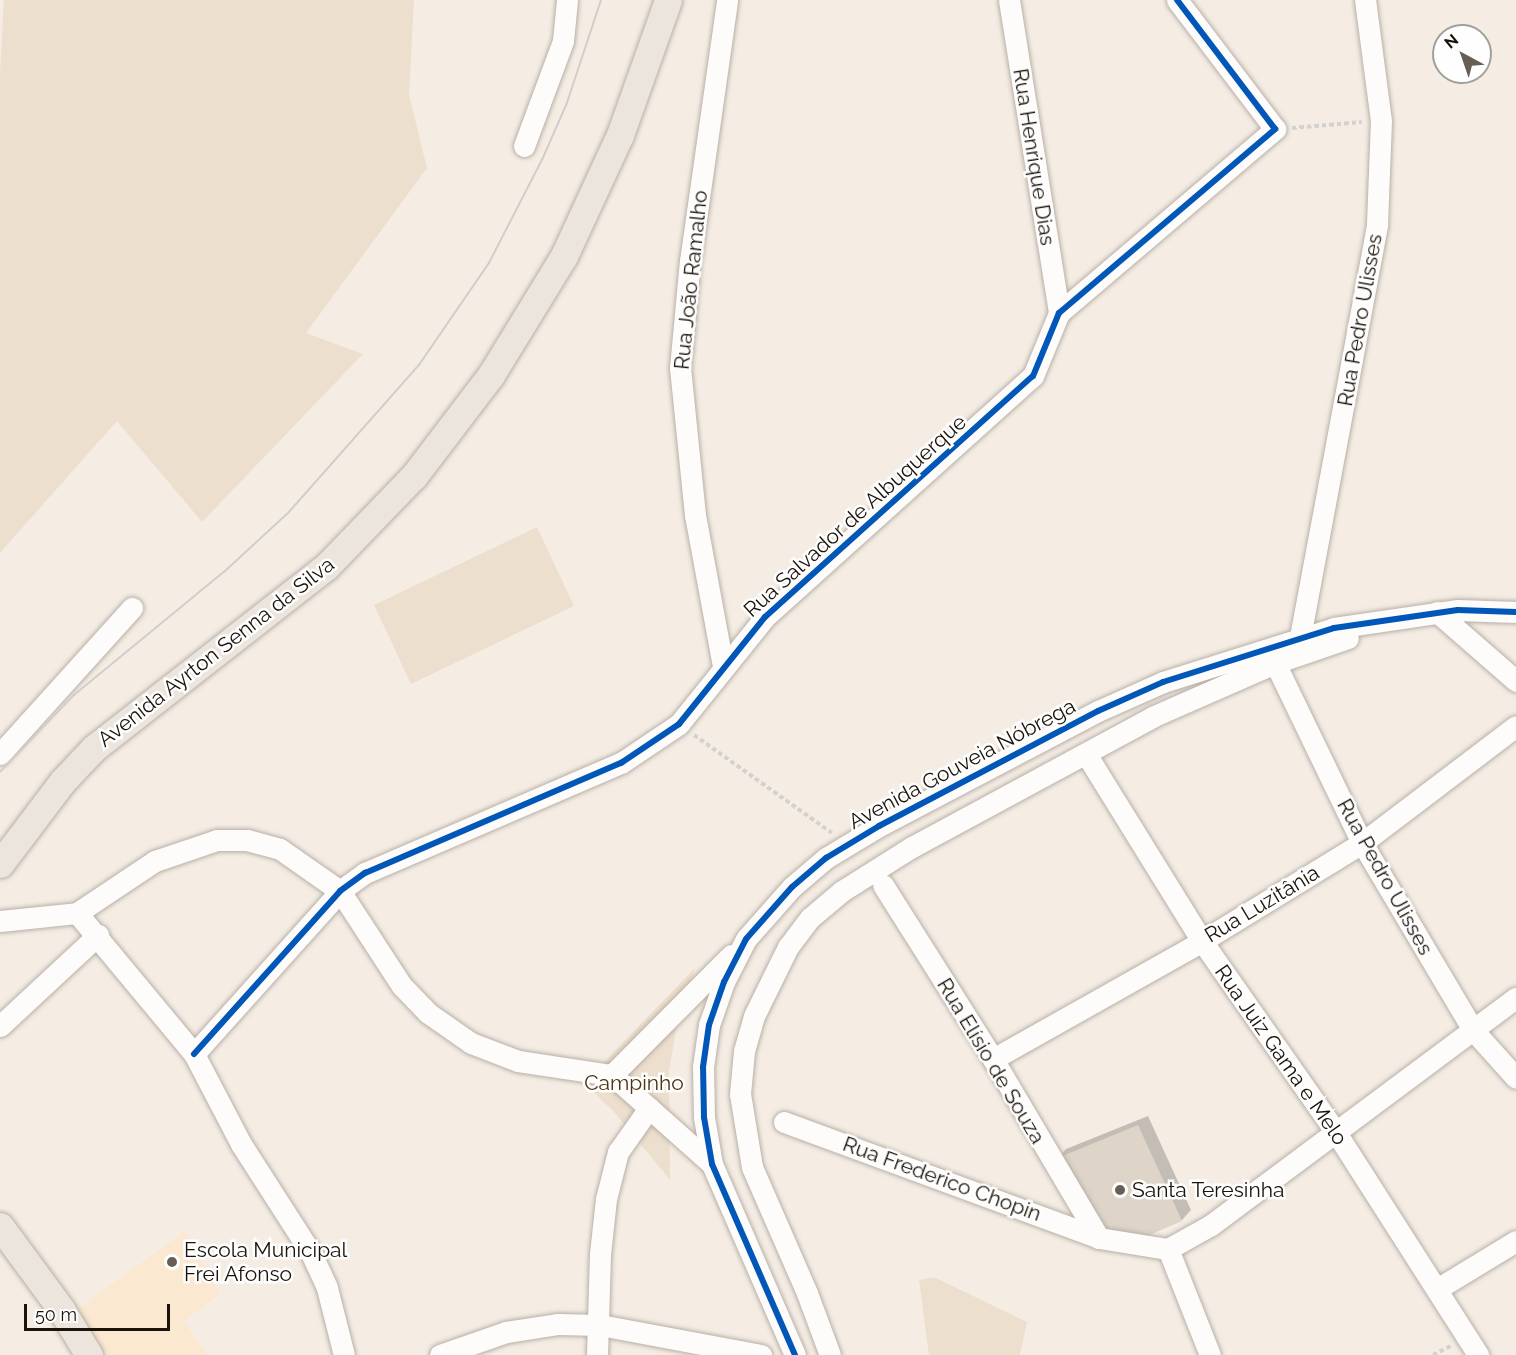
<!DOCTYPE html>
<html>
<head>
<meta charset="utf-8">
<style>
	body { margin:0 }
	#map { position:relative; width:1516px; height:1355px; overflow:hidden; background:#f5ede4; font-family:Raleway,sans-serif }
	div>[style] { position:absolute }
	.built>* { inset:0; background:#fae8d0 }
	.green>* { inset:0; background:#eddfcd }
	.shadow>* { inset:0; background:#0003 }
	.building>* { inset:0; background:#ded4c8 }
	.path>* { height:4px; margin-top:-2px; transform-origin:0; background:repeating-linear-gradient(90deg,#d4d2cf 0 4.5px,transparent 0 7.5px) }
	.roads { filter:drop-shadow(0 0 2px #b8b0a7) drop-shadow(0 0 2px #b8b0a7) }
	.minor>* { height:21px; margin:-10.5px; padding:0 10.5px; transform-origin:10.5px; border-radius:10.5px; background:#fefcfb }
	.major>* { height:27px; margin:-13.5px; padding:0 13.5px; transform-origin:13.5px; border-radius:13.5px; background:#ebe5de }
	.tram>* { height:1.5px; margin:-0.75px; padding:0 0.75px; transform-origin:0.75px; border-radius:0.75px; background:#d0ceca }
	.cycleway>* { height:6px; margin:-3px; padding:0 3px; transform-origin:3px; border-radius:3px; background:#0057b8 }
	.dots>* { width:16px; height:16px; translate:-50% -50%; box-sizing:border-box; border:3px solid #fefefe; border-radius:50% }
	span { translate:-50% -50%; white-space:nowrap; text-align:center; line-height:1.15; -webkit-text-stroke:5px #fefefe; paint-order:stroke }
	.street-label { font-size:21px; color:#1b1309 }
	.park-label { font-size:21px; color:#4b3514 }
	.poi-label { font-size:21px; color:#1b1309 }
	.left { translate:0 -50%; text-align:left }
	.north { position:absolute; left:1432px; top:24px; width:60px; height:60px; box-sizing:border-box; background:#fefefe; border:2px solid #a3a09c; border-radius:50%; rotate:320deg; font-size:16px; font-weight:700; line-height:24px; text-align:center; color:#1b1309 }
	.north::after { content:''; display:block; margin:auto; width:21px; height:27px; background:#675f56; clip-path:polygon(50% 0,100% 100%,50% 72%,0 100%) }
	.scale { position:absolute; left:24px; top:1304px; width:146px; height:27px; box-sizing:border-box; border:3px solid #1b1309; border-top:0; padding-left:8px; font-size:18px; line-height:21px; white-space:nowrap; color:#1b1309; -webkit-text-stroke:4px #fefefe; paint-order:stroke }
</style>
</head>
<body>
<div id="map">
	<div class="built">
		<div style="clip-path:polygon(185px 1231px,220px 1294px,184px 1321px,207px 1355px,83px 1355px,61px 1321px)"></div>
	</div>
	<div class="green">
		<div style="clip-path:polygon(4px 0,414px 0,409px 95px,427px 168px,306px 333px,363px 354px,202px 522px,117px 421px,0 553px,0 72px)"></div>
		<div style="clip-path:polygon(537px 527px,574px 606px,411px 684px,374px 605px)"></div>
		<div style="clip-path:polygon(695px 968px,676px 1031px,669px 1071px,670px 1180px,613px 1111px,584px 1083px)"></div>
		<div style="clip-path:polygon(934px 1277px,1027px 1322px,1020px 1355px,929px 1355px,919px 1280px)"></div>
	</div>
	<div class="shadow">
		<div style="clip-path:polygon(1148px 1116px,1191px 1210px,1182px 1220px,1147px 1235px,1057px 1159px,1066px 1149px)"></div>
	</div>
	<div class="building">
		<div style="clip-path:polygon(1138px 1125px,1182px 1221px,1147px 1236px,1094px 1227px,1055px 1159px)"></div>
	</div>
	<div class="path">
		<div style="left:1292px;top:128px;width:70px;rotate:-4.9deg"></div>
		<div style="left:694px;top:735px;width:169px;rotate:35.4deg"></div>
		<div style="left:1433px;top:1355px;width:20px;rotate:-27deg"></div>
	</div>
	<div class="roads">
		<div class="minor">
			<div style="left:1009px;top:0;width:317px;rotate:80.9deg"></div>
			<div style="left:524px;top:146px;width:112px;rotate:-69.6deg"></div>
			<div style="left:563px;top:41px;width:41px;rotate:-84.4deg"></div>
			<div style="left:1437px;top:612px;width:105px;rotate:41.1deg"></div>
			<div style="left:1300px;top:637px;width:420px;rotate:-79.4deg"></div>
			<div style="left:1377px;top:224px;width:103px;rotate:-87.8deg"></div>
			<div style="left:1381px;top:121px;width:122px;rotate:-97.5deg"></div>
			<div style="left:1275px;top:663px;width:200px;rotate:64.2deg"></div>
			<div style="left:1362px;top:843px;width:217px;rotate:59.3deg"></div>
			<div style="left:1473px;top:1030px;width:64px;rotate:48.1deg"></div>
			<div style="left:723px;top:666px;width:154px;rotate:-100.5deg"></div>
			<div style="left:695px;top:515px;width:148px;rotate:-95.8deg"></div>
			<div style="left:680px;top:368px;width:107px;rotate:-84.7deg"></div>
			<div style="left:690px;top:261px;width:264px;rotate:-81.9deg"></div>
			<div style="left:0;top:754px;width:197px;rotate:-47.9deg"></div>
			<div style="left:1086px;top:754px;width:220px;rotate:58.2deg"></div>
			<div style="left:1202px;top:941px;width:232px;rotate:55deg"></div>
			<div style="left:1335px;top:1131px;width:266px;rotate:57.4deg"></div>
			<div style="left:883px;top:885px;width:206px;rotate:57.7deg"></div>
			<div style="left:993px;top:1059px;width:208px;rotate:59.4deg"></div>
			<div style="left:77px;top:913px;width:183px;rotate:50.3deg"></div>
			<div style="left:194px;top:1054px;width:102px;rotate:62.4deg"></div>
			<div style="left:241px;top:1144px;width:130px;rotate:57.3deg"></div>
			<div style="left:311px;top:1253px;width:38px;rotate:65deg"></div>
			<div style="left:327px;top:1288px;width:69px;rotate:75.8deg"></div>
			<div style="left:0;top:921px;width:77px;rotate:-5.9deg"></div>
			<div style="left:77px;top:913px;width:94px;rotate:-33.7deg"></div>
			<div style="left:155px;top:861px;width:65px;rotate:-18.7deg"></div>
			<div style="left:217px;top:840px;width:30px"></div>
			<div style="left:247px;top:840px;width:34px;rotate:15deg"></div>
			<div style="left:280px;top:849px;width:73px;rotate:35deg"></div>
			<div style="left:340px;top:891px;width:113px;rotate:56.9deg"></div>
			<div style="left:402px;top:986px;width:37px;rotate:46deg"></div>
			<div style="left:428px;top:1013px;width:52px;rotate:34.9deg"></div>
			<div style="left:471px;top:1043px;width:50px;rotate:21deg"></div>
			<div style="left:518px;top:1061px;width:95px;rotate:8.5deg"></div>
			<div style="left:612px;top:1075px;width:134px;rotate:41.7deg"></div>
			<div style="left:0;top:1026px;width:134px;rotate:-42.9deg"></div>
			<div style="left:194px;top:1054px;width:219px;rotate:-48.1deg"></div>
			<div style="left:340px;top:891px;width:31px;rotate:-36deg"></div>
			<div style="left:365px;top:873px;width:279px;rotate:-23.3deg"></div>
			<div style="left:621px;top:763px;width:70px;rotate:-33.9deg"></div>
			<div style="left:679px;top:724px;width:137px;rotate:-51.2deg"></div>
			<div style="left:765px;top:617px;width:360px;rotate:-42deg"></div>
			<div style="left:1033px;top:376px;width:68px;rotate:-67.6deg"></div>
			<div style="left:1059px;top:313px;width:284px;rotate:-40.4deg"></div>
			<div style="left:1275px;top:129px;width:162px;rotate:-127.2deg"></div>
			<div style="left:993px;top:1059px;width:240px;rotate:-29.4deg"></div>
			<div style="left:1202px;top:941px;width:188px;rotate:-31.5deg"></div>
			<div style="left:1362px;top:843px;width:193px;rotate:-37.2deg"></div>
			<div style="left:612px;top:1075px;width:169px;rotate:-45.2deg"></div>
			<div style="left:784px;top:1122px;width:336px;rotate:20.2deg"></div>
			<div style="left:1099px;top:1238px;width:70px;rotate:9.1deg"></div>
			<div style="left:1168px;top:1249px;width:49px;rotate:-29.2deg"></div>
			<div style="left:1211px;top:1225px;width:380px;rotate:-36.7deg"></div>
			<div style="left:1168px;top:1249px;width:114px;rotate:68.4deg"></div>
			<div style="left:1437px;top:1289px;width:92px;rotate:-31.3deg"></div>
			<div style="left:440px;top:1355px;width:70px;rotate:-19.2deg"></div>
			<div style="left:506px;top:1332px;width:53px;rotate:-8.7deg"></div>
			<div style="left:558px;top:1324px;width:42px;rotate:1.4deg"></div>
			<div style="left:600px;top:1325px;width:164px;rotate:10.6deg"></div>
			<div style="left:597px;top:1355px;width:101px;rotate:-88.3deg"></div>
			<div style="left:600px;top:1254px;width:55px;rotate:-83.8deg"></div>
			<div style="left:606px;top:1199px;width:49px;rotate:-75.7deg"></div>
			<div style="left:618px;top:1152px;width:54px;rotate:-54.8deg"></div>
			<div style="left:795px;top:1355px;width:208px;rotate:-113.5deg"></div>
			<div style="left:712px;top:1164px;width:48px;rotate:-99.7deg"></div>
			<div style="left:704px;top:1117px;width:50px;rotate:-91.1deg"></div>
			<div style="left:703px;top:1067px;width:42px;rotate:-81.9deg"></div>
			<div style="left:709px;top:1025px;width:46px;rotate:-70.8deg"></div>
			<div style="left:724px;top:982px;width:48px;rotate:-62.9deg"></div>
			<div style="left:746px;top:939px;width:69px;rotate:-48.5deg"></div>
			<div style="left:792px;top:887px;width:45px;rotate:-40.5deg"></div>
			<div style="left:826px;top:858px;width:62px;rotate:-31.1deg"></div>
			<div style="left:879px;top:826px;width:247px;rotate:-27.7deg"></div>
			<div style="left:1098px;top:711px;width:71px;rotate:-24deg"></div>
			<div style="left:1163px;top:682px;width:179px;rotate:-17.5deg"></div>
			<div style="left:1334px;top:628px;width:125px;rotate:-8.3deg"></div>
			<div style="left:1458px;top:610px;width:58px;rotate:2deg"></div>
			<div style="left:830px;top:1355px;width:66px;rotate:-110.4deg"></div>
			<div style="left:807px;top:1293px;width:137px;rotate:-113.6deg"></div>
			<div style="left:752px;top:1167px;width:74px;rotate:-99.3deg"></div>
			<div style="left:740px;top:1094px;width:43px;rotate:-84.7deg"></div>
			<div style="left:744px;top:1051px;width:36px;rotate:-74deg"></div>
			<div style="left:754px;top:1016px;width:77px;rotate:-63.8deg"></div>
			<div style="left:788px;top:947px;width:36px;rotate:-53deg"></div>
			<div style="left:810px;top:918px;width:42px;rotate:-40.2deg"></div>
			<div style="left:842px;top:891px;width:83px;rotate:-32.2deg"></div>
			<div style="left:912px;top:847px;width:273px;rotate:-28.4deg"></div>
			<div style="left:1152px;top:717px;width:134px;rotate:-23.7deg"></div>
			<div style="left:1275px;top:663px;width:77px;rotate:-18.9deg"></div>
		</div>
		<div class="major">
			<div style="left:0;top:864px;width:103px;rotate:-52.9deg"></div>
			<div style="left:62px;top:782px;width:47px;rotate:-46.7deg"></div>
			<div style="left:94px;top:748px;width:294px;rotate:-38deg"></div>
			<div style="left:326px;top:567px;width:127px;rotate:-46deg"></div>
			<div style="left:414px;top:476px;width:127px;rotate:-52.7deg"></div>
			<div style="left:491px;top:375px;width:140px;rotate:-58.5deg"></div>
			<div style="left:564px;top:256px;width:133px;rotate:-65.2deg"></div>
			<div style="left:620px;top:135px;width:143px;rotate:-70.4deg"></div>
			<div style="left:0;top:1226px;width:103px;rotate:53.7deg"></div>
			<div style="left:61px;top:1309px;width:54px;rotate:58.7deg"></div>
		</div>
	</div>
	<div class="tram">
		<div style="left:0;top:772px;width:107px;rotate:-46.1deg"></div>
		<div style="left:74px;top:695px;width:194px;rotate:-39.4deg"></div>
		<div style="left:224px;top:572px;width:88px;rotate:-42.7deg"></div>
		<div style="left:289px;top:512px;width:196px;rotate:-48.5deg"></div>
		<div style="left:419px;top:365px;width:124px;rotate:-55.5deg"></div>
		<div style="left:489px;top:263px;width:116px;rotate:-62.8deg"></div>
		<div style="left:542px;top:160px;width:62px;rotate:-66.3deg"></div>
		<div style="left:567px;top:103px;width:108px;rotate:-71.7deg"></div>
	</div>
	<div class="cycleway">
		<div style="left:194px;top:1054px;width:219px;rotate:-48.1deg"></div>
		<div style="left:340px;top:891px;width:31px;rotate:-36deg"></div>
		<div style="left:365px;top:873px;width:279px;rotate:-23.3deg"></div>
		<div style="left:621px;top:763px;width:70px;rotate:-33.9deg"></div>
		<div style="left:679px;top:724px;width:137px;rotate:-51.2deg"></div>
		<div style="left:765px;top:617px;width:360px;rotate:-42deg"></div>
		<div style="left:1033px;top:376px;width:68px;rotate:-67.6deg"></div>
		<div style="left:1059px;top:313px;width:284px;rotate:-40.4deg"></div>
		<div style="left:1275px;top:129px;width:162px;rotate:-127.2deg"></div>
		<div style="left:795px;top:1355px;width:208px;rotate:-113.5deg"></div>
		<div style="left:712px;top:1164px;width:48px;rotate:-99.7deg"></div>
		<div style="left:704px;top:1117px;width:50px;rotate:-91.1deg"></div>
		<div style="left:703px;top:1067px;width:42px;rotate:-81.9deg"></div>
		<div style="left:709px;top:1025px;width:46px;rotate:-70.8deg"></div>
		<div style="left:724px;top:982px;width:48px;rotate:-62.9deg"></div>
		<div style="left:746px;top:939px;width:69px;rotate:-48.5deg"></div>
		<div style="left:792px;top:887px;width:45px;rotate:-40.5deg"></div>
		<div style="left:826px;top:858px;width:62px;rotate:-31.1deg"></div>
		<div style="left:879px;top:826px;width:247px;rotate:-27.7deg"></div>
		<div style="left:1098px;top:711px;width:71px;rotate:-24deg"></div>
		<div style="left:1163px;top:682px;width:179px;rotate:-17.5deg"></div>
		<div style="left:1334px;top:628px;width:125px;rotate:-8.3deg"></div>
		<div style="left:1458px;top:610px;width:58px;rotate:2deg"></div>
	</div>
	<div class="dots">
		<div style="left:1120px;top:1190px;background:#675f56"></div>
		<div style="left:172px;top:1262px;background:#675f56"></div>
	</div>
	<div class="street-label">
		<span style="left:1034px;top:157px;rotate:81deg">Rua Henrique Dias</span>
		<span style="left:691px;top:280px;rotate:-84deg">Rua João Ramalho</span>
		<span style="left:1360px;top:320px;rotate:-80deg">Rua Pedro Ulisses</span>
		<span style="left:855px;top:516px;rotate:-42deg">Rua Salvador de Albuquerque</span>
		<span style="left:216px;top:652px;rotate:-38deg">Avenida Ayrton Senna da Silva</span>
		<span style="left:962px;top:764px;rotate:-28deg">Avenida Gouveia Nóbrega</span>
		<span style="left:1385px;top:877px;rotate:61deg">Rua Pedro Ulisses</span>
		<span style="left:1262px;top:904px;rotate:-31deg">Rua Luzitânia</span>
		<span style="left:1281px;top:1055px;rotate:55deg">Rua Juiz Gama e Melo</span>
		<span style="left:991px;top:1061px;rotate:59deg">Rua Elísio de Souza</span>
		<span style="left:942px;top:1179px;rotate:20deg">Rua Frederico Chopin</span>
	</div>
	<div class="park-label">
		<span style="left:634px;top:1083px">Campinho</span>
	</div>
	<div class="poi-label">
		<span class="left" style="left:1132px;top:1190px">Santa Teresinha</span>
		<span class="left" style="left:184px;top:1262px">Escola Municipal<br>Frei Afonso</span>
	</div>
	<div class="north">N</div>
	<div class="scale">50 m</div>
</div>
</body>
</html>
